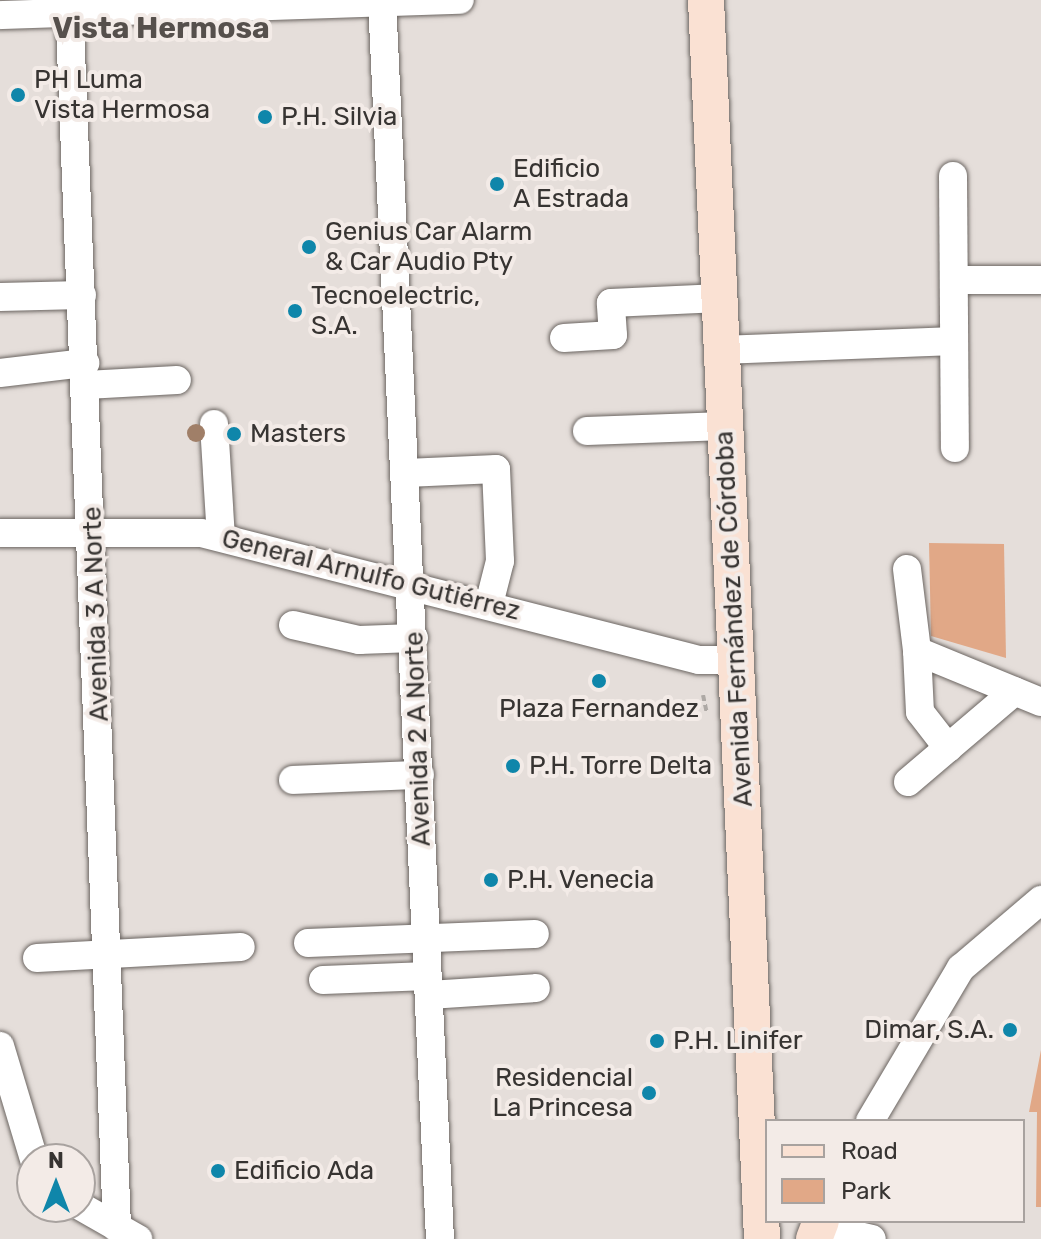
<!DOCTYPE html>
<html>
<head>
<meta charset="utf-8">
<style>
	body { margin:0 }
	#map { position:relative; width:1041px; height:1239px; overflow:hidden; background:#e5deda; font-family:Rubik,sans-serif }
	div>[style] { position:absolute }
	.green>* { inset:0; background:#e1a887 }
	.path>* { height:4px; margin-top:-2px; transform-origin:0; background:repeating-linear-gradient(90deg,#aea9a5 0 6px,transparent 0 10px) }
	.roads { filter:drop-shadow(0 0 2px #6b6561) drop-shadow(0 0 2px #6b6561) }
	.minor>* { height:28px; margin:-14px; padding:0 14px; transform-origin:14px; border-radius:14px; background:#fff }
	.major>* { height:36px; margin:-18px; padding:0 18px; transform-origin:18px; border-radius:18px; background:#fae1d3 }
	.trees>* { width:18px; height:18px; margin:-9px; border-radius:50%; background:#a07f68 }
	.dots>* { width:22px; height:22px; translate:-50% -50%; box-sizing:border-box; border:4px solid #f3ebe7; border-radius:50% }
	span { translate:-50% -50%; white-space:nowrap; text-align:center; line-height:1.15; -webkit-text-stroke:8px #f3ebe7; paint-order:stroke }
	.poi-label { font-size:26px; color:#373432 }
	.left { translate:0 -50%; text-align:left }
	.right { translate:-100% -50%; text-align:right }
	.street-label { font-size:26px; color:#373432 }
	.quarter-label { font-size:30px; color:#56504c; font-weight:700 }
	.legend { position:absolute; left:765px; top:1119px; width:260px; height:104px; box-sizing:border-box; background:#f3ebe7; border:2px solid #a8a29f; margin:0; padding:10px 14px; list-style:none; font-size:24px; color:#373432 }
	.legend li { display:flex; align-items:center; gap:16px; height:40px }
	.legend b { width:40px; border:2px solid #a8a29f }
	.north { position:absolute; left:16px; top:1143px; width:80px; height:80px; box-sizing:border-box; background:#f3ebe7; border:2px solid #a8a29f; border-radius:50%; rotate:0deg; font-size:22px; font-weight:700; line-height:32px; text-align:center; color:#373432 }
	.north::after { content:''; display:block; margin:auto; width:28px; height:36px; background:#0f86aa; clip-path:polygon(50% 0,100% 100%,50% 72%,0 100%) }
</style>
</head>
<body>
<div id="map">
	<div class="green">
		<div style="clip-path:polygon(929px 543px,1004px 544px,1006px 658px,931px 636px)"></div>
		<div style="clip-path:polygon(1041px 1050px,1041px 1207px,1036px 1207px,1037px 1112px,1029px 1112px)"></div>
	</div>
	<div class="path">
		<div style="left:703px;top:695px;width:19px;rotate:78deg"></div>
	</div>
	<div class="roads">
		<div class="minor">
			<div style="left:69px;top:0;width:1229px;rotate:87.76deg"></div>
			<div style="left:382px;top:0;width:1240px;rotate:87.32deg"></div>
			<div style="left:0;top:15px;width:460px;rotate:-1.9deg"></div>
			<div style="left:953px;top:176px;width:272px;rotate:89.6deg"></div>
			<div style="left:954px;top:280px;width:87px"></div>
			<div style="left:0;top:297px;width:82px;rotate:-1.4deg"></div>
			<div style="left:564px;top:338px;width:49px;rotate:-3.5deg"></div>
			<div style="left:613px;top:335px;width:32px;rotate:-94deg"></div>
			<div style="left:611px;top:303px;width:109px;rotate:-2.6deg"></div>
			<div style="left:722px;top:350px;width:232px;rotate:-2.2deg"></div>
			<div style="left:0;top:373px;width:86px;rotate:-6.7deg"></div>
			<div style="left:86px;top:385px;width:91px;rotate:-3.1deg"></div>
			<div style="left:214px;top:424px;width:113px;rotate:86.5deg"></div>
			<div style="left:587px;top:431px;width:138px;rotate:-2.1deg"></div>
			<div style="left:406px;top:473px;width:90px;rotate:-2.5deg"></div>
			<div style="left:496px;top:469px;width:92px;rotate:87.5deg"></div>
			<div style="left:500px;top:561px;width:44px;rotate:104.3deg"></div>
			<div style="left:0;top:533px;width:201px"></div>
			<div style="left:201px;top:533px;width:514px;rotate:14.31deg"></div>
			<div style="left:699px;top:660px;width:37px"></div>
			<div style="left:907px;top:569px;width:83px;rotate:83deg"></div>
			<div style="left:917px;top:651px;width:134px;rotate:22.4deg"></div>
			<div style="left:293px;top:625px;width:68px;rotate:12.8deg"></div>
			<div style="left:359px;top:640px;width:55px;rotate:-2.1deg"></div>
			<div style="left:917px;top:651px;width:61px;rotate:87.2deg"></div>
			<div style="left:920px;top:712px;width:46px;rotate:52.1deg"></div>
			<div style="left:293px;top:780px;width:127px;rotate:-2.3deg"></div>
			<div style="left:908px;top:782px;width:140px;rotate:-40.4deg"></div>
			<div style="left:308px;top:943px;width:227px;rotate:-2.3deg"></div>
			<div style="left:37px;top:958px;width:204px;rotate:-3.1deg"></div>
			<div style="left:323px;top:980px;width:105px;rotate:-2.2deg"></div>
			<div style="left:429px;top:995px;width:107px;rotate:-3.7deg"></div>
			<div style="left:0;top:1046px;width:118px;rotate:73.3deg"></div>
			<div style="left:870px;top:1121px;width:178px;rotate:-59.3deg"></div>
			<div style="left:961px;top:968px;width:105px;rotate:-40.4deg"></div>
			<div style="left:80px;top:1206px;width:67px;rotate:29.6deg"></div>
			<div style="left:819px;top:1227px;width:54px;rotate:12.8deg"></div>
		</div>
		<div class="major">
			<div style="left:706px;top:0;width:1240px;rotate:87.41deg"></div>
			<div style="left:814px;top:1239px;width:19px;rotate:-69deg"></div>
		</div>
	</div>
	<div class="trees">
		<div style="left:196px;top:433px"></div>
	</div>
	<div class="dots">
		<div style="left:18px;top:95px;background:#0f86aa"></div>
		<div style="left:265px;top:117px;background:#0f86aa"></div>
		<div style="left:497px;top:184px;background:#0f86aa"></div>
		<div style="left:309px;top:247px;background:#0f86aa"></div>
		<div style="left:295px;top:311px;background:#0f86aa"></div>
		<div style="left:234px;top:434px;background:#0f86aa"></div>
		<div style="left:599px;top:681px;background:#0f86aa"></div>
		<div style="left:513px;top:766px;background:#0f86aa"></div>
		<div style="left:491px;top:880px;background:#0f86aa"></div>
		<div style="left:1010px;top:1030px;background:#0f86aa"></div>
		<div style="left:657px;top:1041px;background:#0f86aa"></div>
		<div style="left:649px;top:1093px;background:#0f86aa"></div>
		<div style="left:218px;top:1171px;background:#0f86aa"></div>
	</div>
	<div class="poi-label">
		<span class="left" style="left:34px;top:95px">PH Luma<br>Vista Hermosa</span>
		<span class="left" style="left:281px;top:117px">P.H. Silvia</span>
		<span class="left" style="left:513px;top:184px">Edificio<br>A Estrada</span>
		<span class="left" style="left:325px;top:247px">Genius Car Alarm<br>&amp; Car Audio Pty</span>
		<span class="left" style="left:311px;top:311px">Tecnoelectric,<br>S.A.</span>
		<span class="left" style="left:250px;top:434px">Masters</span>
		<span style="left:599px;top:709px">Plaza Fernandez</span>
		<span class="left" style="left:529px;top:766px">P.H. Torre Delta</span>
		<span class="left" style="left:507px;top:880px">P.H. Venecia</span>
		<span class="right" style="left:994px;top:1030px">Dimar, S.A.</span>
		<span class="left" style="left:673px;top:1041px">P.H. Linifer</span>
		<span class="right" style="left:633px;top:1093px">Residencial<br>La Princesa</span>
		<span class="left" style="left:234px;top:1171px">Edificio Ada</span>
	</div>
	<div class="street-label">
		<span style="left:371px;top:575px;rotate:14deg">General Arnulfo Gutiérrez</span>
		<span style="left:96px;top:614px;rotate:-92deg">Avenida 3 A Norte</span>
		<span style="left:734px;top:619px;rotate:-93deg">Avenida Fernández de Córdoba</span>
		<span style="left:418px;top:739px;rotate:-92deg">Avenida 2 A Norte</span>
	</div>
	<div class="quarter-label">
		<span style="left:161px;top:28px">Vista Hermosa</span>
	</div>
	<ul class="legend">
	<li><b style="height:10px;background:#fae1d3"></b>Road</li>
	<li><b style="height:22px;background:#e1a887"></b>Park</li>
	</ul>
	<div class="north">N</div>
</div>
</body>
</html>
